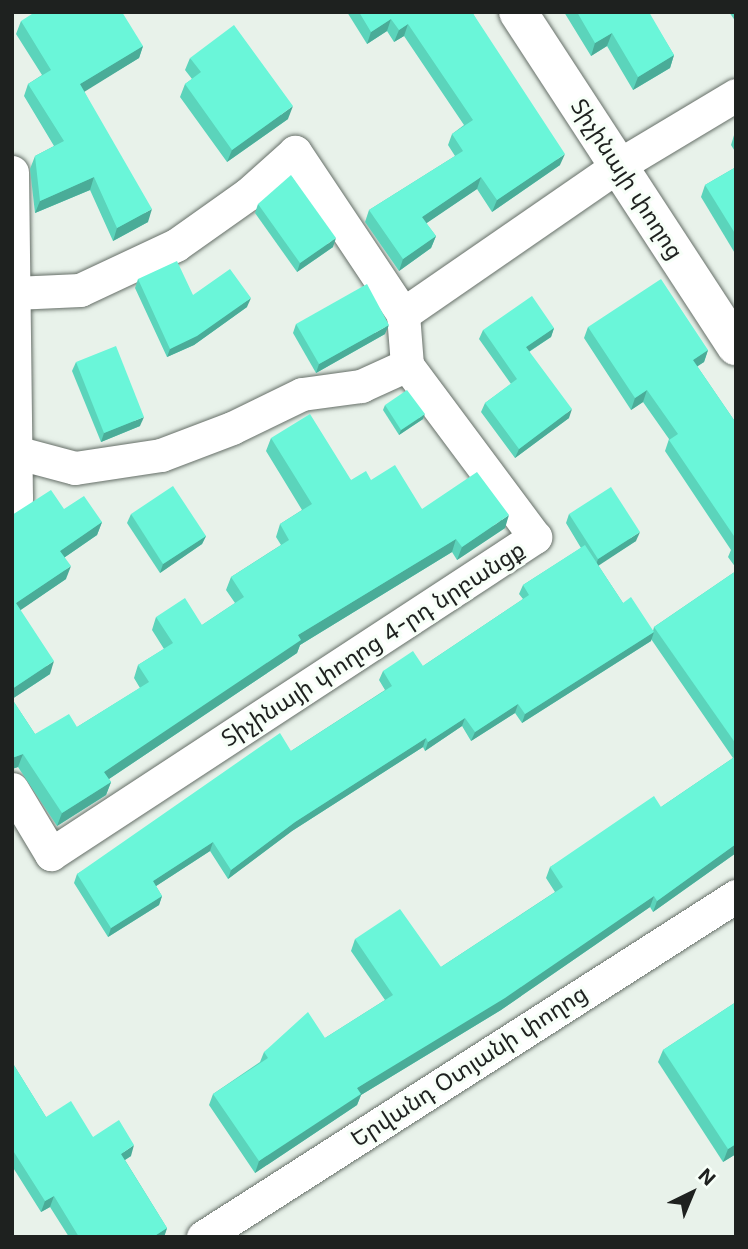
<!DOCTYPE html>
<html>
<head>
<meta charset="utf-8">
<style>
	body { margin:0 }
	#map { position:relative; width:748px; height:1249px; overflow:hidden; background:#e8f2ea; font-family:Inter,"Noto Sans Armenian",sans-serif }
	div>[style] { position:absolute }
	.roads { filter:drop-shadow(0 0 2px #666f68) drop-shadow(0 0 2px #666f68) }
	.minor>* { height:33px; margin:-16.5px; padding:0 16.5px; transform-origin:16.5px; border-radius:16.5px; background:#fff }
	.major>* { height:38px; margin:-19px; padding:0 19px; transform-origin:19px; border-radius:19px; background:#fff }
	.wall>* { inset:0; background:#5bd4bb }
	.shaded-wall>* { inset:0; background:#4aac98 }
	.building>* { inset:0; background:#6af6d9 }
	span { translate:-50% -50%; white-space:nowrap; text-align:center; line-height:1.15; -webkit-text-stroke:6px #f7fff8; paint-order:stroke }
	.street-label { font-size:23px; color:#1e211f }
	.frame { position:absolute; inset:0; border:14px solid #1e211f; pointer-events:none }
	.north { position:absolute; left:657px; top:1158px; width:70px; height:70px; -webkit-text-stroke:5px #f7fff8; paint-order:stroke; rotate:43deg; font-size:19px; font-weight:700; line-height:28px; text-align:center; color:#1e211f }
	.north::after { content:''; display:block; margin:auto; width:24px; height:32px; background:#1e211f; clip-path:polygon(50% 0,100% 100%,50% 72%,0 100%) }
</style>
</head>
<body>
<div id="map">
	<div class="roads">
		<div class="minor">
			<div style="left:12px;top:172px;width:326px;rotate:89.3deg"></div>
			<div style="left:16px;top:498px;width:5px;rotate:143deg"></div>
			<div style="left:403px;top:314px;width:262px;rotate:-34.6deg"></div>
			<div style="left:619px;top:165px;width:136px;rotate:-30.9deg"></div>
			<div style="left:15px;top:452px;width:62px;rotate:14.9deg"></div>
			<div style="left:75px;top:468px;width:87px;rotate:-8.6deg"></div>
			<div style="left:161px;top:455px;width:76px;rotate:-20.8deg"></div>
			<div style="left:232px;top:428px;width:78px;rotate:-25.9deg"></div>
			<div style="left:302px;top:394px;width:60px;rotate:-7.7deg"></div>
			<div style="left:361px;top:386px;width:51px;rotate:-24.5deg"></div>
			<div style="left:12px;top:789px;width:76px;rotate:59deg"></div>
			<div style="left:51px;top:854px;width:579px;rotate:-33.22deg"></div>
			<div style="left:535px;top:537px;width:214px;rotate:-126.7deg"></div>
			<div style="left:407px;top:365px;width:51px;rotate:-94.5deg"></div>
			<div style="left:403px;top:314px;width:195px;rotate:-123.7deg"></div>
			<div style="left:295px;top:152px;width:63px;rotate:138.2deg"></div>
			<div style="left:248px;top:194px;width:88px;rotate:144.7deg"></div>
			<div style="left:176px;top:245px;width:106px;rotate:154.9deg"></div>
			<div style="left:80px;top:290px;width:66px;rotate:177.4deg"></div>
			<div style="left:203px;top:1237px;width:633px;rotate:-32.61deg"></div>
		</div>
		<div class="major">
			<div style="left:518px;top:12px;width:399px;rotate:56.9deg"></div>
		</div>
	</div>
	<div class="wall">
		<div style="clip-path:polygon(347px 12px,472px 12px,560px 165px,492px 212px,477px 189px,426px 223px,436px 236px,431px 248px,399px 271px,365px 222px,369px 210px,455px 156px,448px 145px,452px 134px,464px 125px,404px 36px,394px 42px,387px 31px,367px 44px)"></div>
		<div style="clip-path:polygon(564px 12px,652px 12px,649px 14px,674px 55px,670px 68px,633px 90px,607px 46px,591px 56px)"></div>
		<div style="clip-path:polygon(729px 12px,736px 12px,736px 22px)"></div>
		<div style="clip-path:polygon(21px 21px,143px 46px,139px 58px,84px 91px,148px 222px,113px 241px,90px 190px,35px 213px,30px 169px,35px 156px,54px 146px,24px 96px,28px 84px,42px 75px,16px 34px)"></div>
		<div style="clip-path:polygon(190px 58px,288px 119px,227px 162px,180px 97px,185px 84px,192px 79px,185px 70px)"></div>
		<div style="clip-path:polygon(735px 132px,736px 132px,736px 153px,731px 145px)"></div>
		<div style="clip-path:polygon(736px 167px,736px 255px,701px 197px,705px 185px)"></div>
		<div style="clip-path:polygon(258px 204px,333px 247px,297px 272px,255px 213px)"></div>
		<div style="clip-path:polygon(138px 279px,193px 295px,247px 307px,194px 345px,167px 357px,135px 288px)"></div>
		<div style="clip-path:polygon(296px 324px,385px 334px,316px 373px,293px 333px)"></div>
		<div style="clip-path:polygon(588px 327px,708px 350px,704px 362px,697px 366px,736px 423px,736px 568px,728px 557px,731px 550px,665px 451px,669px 439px,643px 402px,631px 410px,584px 338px)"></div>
		<div style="clip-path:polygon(554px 328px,551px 337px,529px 352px,569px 418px,515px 458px,481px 412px,485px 403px,511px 384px,479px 339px,483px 330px)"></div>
		<div style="clip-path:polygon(76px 362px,140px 426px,101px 442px,72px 371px)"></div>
		<div style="clip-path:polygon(385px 405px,423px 419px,399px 435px,383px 410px)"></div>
		<div style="clip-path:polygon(271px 438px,351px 480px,371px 480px,422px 509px,505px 528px,457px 560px,452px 552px,300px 645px,297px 653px,109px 779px,111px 782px,106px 795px,57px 826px,18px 767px,12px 769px,12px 515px,64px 509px,102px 522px,97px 535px,65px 557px,66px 579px,20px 610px,50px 674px,12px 699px,35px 734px,77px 727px,140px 688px,134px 678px,138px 665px,164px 649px,152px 630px,156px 617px,202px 625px,235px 603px,226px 590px,231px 577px,281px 545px,276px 537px,280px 524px,302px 510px,266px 451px)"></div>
		<div style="clip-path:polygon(131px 514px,206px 536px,202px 544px,160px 573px,127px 523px)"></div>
		<div style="clip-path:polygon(569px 514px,636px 541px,598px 565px,623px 603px,653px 631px,654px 627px,736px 571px,736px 853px,653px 912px,650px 907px,501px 1010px,361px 1095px,357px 1105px,255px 1173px,209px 1105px,213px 1094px,260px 1062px,264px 1052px,325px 1038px,385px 1000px,351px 951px,355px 939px,441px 967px,555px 892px,546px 878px,550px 867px,661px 807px,733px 758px,651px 639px,651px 641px,522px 723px,515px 713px,471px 741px,462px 726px,425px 751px,423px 747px,292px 831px,228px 879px,210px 851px,156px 886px,162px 896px,159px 905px,108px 937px,74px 883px,77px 874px,291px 751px,385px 690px,379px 680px,383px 671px,423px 666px,523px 599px,519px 594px,523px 585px,581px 548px,566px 523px)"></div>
		<div style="clip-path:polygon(736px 1002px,736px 1154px,723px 1162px,658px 1062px,663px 1050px)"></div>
		<div style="clip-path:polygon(12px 1062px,46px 1117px,93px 1137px,131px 1156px,125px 1160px,167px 1228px,164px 1237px,69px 1237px,50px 1207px,41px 1212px,12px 1166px)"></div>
	</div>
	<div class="shaded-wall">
		<div style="clip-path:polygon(391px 19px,387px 31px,367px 44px,371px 32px)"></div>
		<div style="clip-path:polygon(408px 24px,404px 36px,394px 42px,399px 30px)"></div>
		<div style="clip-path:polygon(612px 33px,607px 46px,591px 56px,595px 43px)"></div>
		<div style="clip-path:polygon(143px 46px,139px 58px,76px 97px,80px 84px)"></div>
		<div style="clip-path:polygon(674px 55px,670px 68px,633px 90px,638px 77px)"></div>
		<div style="clip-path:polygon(293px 106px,288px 119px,227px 162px,232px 150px)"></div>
		<div style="clip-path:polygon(565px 154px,560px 165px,492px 212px,497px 200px)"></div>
		<div style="clip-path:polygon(94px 177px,90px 190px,35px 213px,40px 201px)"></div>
		<div style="clip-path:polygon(481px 177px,477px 189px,418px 229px,422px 217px)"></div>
		<div style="clip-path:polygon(152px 209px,148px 222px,113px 241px,117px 228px)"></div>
		<div style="clip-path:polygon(436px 236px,431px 248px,399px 271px,403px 259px)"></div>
		<div style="clip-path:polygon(336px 238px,333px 247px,297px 272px,300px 263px)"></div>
		<div style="clip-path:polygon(251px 298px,247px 307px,194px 345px,167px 357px,170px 349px)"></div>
		<div style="clip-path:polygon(389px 325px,385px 334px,316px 373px,319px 364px)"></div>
		<div style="clip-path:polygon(554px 328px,551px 337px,522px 356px,526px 347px)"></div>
		<div style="clip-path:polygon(708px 350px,704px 362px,689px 372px,693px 360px)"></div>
		<div style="clip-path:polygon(647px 390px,643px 402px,631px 410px,635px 398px)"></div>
		<div style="clip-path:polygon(572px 409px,569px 418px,515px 458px,519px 449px)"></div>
		<div style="clip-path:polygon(425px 414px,423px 419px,399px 435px,401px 430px)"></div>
		<div style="clip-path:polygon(144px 417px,140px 426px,101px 442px,104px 433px)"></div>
		<div style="clip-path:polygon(509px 515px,505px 528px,457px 560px,462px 547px)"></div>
		<div style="clip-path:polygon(102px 522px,97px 535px,55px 564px,60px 551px)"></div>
		<div style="clip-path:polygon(640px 532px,636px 541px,595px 568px,598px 559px)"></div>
		<div style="clip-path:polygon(206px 536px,202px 544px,160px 573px,163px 564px)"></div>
		<div style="clip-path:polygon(456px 539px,452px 552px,300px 645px,297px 653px,100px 785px,104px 772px,298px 635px)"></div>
		<div style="clip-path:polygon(71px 566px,66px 579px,12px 616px,16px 603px)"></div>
		<div style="clip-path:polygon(654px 632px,651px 641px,522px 723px,525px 714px)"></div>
		<div style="clip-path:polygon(54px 661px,50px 674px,12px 699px,12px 689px)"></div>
		<div style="clip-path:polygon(518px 704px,515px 713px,471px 741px,475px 732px)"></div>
		<div style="clip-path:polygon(465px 718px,462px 726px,425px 751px,428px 742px)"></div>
		<div style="clip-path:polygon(426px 738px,423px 747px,292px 831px,228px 879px,231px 870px,295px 822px)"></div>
		<div style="clip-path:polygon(23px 754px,18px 767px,12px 769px,12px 758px)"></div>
		<div style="clip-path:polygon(111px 782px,106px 795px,57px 826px,62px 813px)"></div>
		<div style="clip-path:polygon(213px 842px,210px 851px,150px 890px,153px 881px)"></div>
		<div style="clip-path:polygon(736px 844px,736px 853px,653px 912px,657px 901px)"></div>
		<div style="clip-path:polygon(162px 896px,159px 905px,108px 937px,111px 928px)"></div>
		<div style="clip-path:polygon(654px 896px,650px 907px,501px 1010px,361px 1095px,357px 1105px,255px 1173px,259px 1161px,357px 1088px)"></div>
		<div style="clip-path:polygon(736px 1144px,736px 1154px,723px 1162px,728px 1149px)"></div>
		<div style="clip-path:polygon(134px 1145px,131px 1156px,117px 1165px,121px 1154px)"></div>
		<div style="clip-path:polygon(54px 1196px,50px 1207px,41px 1212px,45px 1201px)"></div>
		<div style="clip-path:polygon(167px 1228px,164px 1237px,153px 1237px)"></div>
	</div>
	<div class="building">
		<div style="clip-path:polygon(35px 12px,122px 12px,143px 46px,80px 84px,152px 209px,117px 228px,94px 177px,40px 201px,35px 156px,64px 141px,28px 84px,51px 70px,21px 21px)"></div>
		<div style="clip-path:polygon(359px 12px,472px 12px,565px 154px,497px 200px,481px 177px,422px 217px,436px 236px,403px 259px,369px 210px,463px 151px,452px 134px,473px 120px,408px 24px,399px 30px,391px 19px,371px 32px)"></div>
		<div style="clip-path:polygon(577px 12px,649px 12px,674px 55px,638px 77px,612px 33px,595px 43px)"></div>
		<div style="clip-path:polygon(234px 25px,293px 106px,232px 150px,185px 84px,201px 72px,190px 58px)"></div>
		<div style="clip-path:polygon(736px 167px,736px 235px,705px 185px)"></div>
		<div style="clip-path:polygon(291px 175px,336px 238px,300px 263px,258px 204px)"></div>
		<div style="clip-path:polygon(177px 261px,193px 295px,230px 269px,251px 298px,197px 336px,170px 349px,138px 279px)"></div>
		<div style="clip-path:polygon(661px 279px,708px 350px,693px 360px,736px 423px,736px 539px,669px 440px,678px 434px,647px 390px,635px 398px,588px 327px)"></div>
		<div style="clip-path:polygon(367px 284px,389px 325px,319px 364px,296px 324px)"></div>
		<div style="clip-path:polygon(532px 296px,554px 328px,526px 347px,572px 409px,519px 449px,485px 403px,517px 379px,483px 330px)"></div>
		<div style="clip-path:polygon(116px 346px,144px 417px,104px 433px,76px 362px)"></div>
		<div style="clip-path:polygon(407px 390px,425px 414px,401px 430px,385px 405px)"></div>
		<div style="clip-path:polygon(310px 414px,351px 480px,366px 471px,371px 480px,395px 465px,422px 509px,477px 472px,509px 515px,462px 547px,456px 539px,298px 635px,301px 640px,104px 772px,111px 782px,62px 813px,23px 754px,12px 758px,12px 699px,35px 734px,69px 714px,77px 727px,149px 682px,138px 665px,173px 643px,156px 617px,185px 598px,202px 625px,244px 597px,231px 577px,289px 540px,280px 524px,312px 504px,271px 438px)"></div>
		<div style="clip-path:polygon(173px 486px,206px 536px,163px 564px,131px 514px)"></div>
		<div style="clip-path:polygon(611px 487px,640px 532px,598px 559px,569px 514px)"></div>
		<div style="clip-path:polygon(51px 490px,64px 509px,84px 496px,102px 522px,60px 551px,71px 566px,16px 603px,54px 661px,12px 689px,12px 515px)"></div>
		<div style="clip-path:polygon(585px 545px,623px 603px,631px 597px,654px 632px,525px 714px,518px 704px,475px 732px,465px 718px,428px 742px,426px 738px,295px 822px,231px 870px,213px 842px,153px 881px,162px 896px,111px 928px,77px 874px,280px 733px,291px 751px,392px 686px,383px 671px,413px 651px,423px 666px,529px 595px,523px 585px)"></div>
		<div style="clip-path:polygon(736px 571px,736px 744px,654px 627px)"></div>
		<div style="clip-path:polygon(736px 756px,736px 844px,657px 901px,654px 896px,505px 998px,357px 1088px,361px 1094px,259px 1161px,213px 1094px,268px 1058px,264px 1052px,308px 1012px,325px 1038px,393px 995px,355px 939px,400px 909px,441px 967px,563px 887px,550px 867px,654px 796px,661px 807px)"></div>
		<div style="clip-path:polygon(736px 1002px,736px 1144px,728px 1149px,663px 1050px)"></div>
		<div style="clip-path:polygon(12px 1062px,46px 1117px,71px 1101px,93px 1137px,119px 1120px,134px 1145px,121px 1154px,167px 1228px,153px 1237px,79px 1237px,54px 1196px,45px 1201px,12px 1149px,12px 1138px,13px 1137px,12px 1136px)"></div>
	</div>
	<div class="street-label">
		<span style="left:627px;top:179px;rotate:57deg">Տիչինայի փողոց</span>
		<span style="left:373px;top:644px;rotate:-33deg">Տիչինայի փողոց 4-րդ նրբանցք</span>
		<span style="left:469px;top:1066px;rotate:-33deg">Երվանդ Օտյանի փողոց</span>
	</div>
	<div class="frame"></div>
	<div class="north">N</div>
</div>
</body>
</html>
